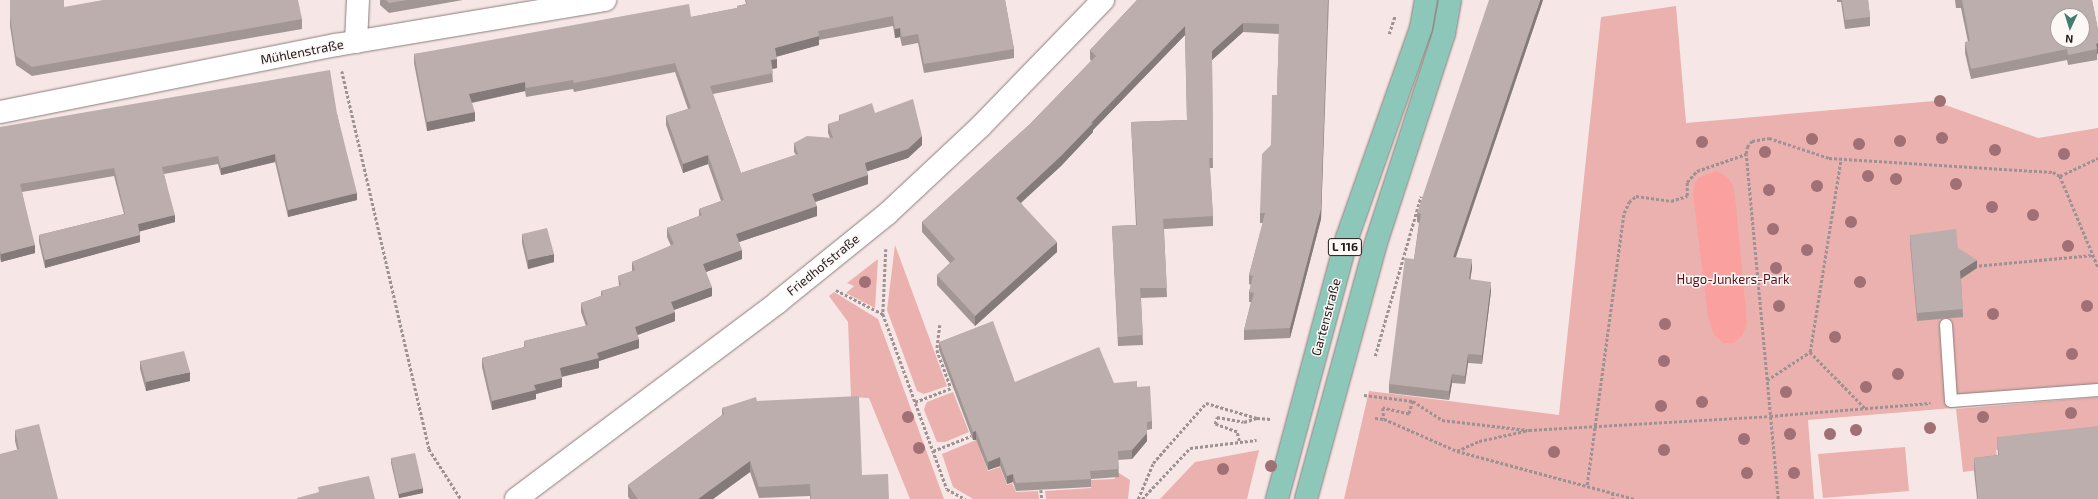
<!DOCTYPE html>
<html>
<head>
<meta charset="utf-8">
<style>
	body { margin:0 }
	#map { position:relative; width:2098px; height:499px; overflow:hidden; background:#f6e7e6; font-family:"Exo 2",sans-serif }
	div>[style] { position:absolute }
	.green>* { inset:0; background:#eab1ae }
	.forest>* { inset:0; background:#faa19f }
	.path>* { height:2.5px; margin-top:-1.25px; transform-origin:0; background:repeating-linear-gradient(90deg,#9d9292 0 3px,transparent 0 5px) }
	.roads { filter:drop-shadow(0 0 1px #8a7d7c) drop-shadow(0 0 1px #8a7d7c) }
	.lane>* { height:12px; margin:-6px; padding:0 6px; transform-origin:6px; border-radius:6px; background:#fff }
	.street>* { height:22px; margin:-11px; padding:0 11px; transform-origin:11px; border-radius:11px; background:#fff }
	.primary>* { height:22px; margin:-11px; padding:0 11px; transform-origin:11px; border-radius:11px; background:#8cc7b9 }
	.trees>* { width:12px; height:12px; margin:-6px; border-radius:50%; background:#a17074 }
	.wall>* { inset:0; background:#a29695 }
	.shaded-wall>* { inset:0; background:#847a79 }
	.building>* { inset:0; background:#bcaead }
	span { translate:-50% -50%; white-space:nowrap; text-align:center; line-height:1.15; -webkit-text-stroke:3px #fdf7f6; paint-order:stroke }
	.shield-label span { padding:1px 3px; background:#fdf7f6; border:1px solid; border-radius:3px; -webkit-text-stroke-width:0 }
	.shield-label { font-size:12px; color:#211c1c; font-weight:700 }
	.street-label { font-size:13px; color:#211c1c }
	.park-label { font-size:13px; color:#5c0f17 }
	.north { position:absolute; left:2050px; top:8px; width:40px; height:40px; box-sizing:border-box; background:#fdf7f6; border:1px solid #a59f9f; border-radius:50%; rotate:184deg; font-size:11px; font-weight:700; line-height:16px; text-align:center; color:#211c1c }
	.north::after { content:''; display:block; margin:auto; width:14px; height:18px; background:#3e7f6f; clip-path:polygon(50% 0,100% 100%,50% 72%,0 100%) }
</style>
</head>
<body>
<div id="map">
	<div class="green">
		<div style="clip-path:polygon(1676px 6px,1686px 123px,1934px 101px,2038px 138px,2098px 128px,2098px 396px,1808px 420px,1814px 499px,1344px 499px,1369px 391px,1559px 415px,1601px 17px)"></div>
		<div style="clip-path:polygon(895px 245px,947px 386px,924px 394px,917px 391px,887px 310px)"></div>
		<div style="clip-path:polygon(878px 259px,875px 308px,846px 293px,854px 286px,847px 283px)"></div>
		<div style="clip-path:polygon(834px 292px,878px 319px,944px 499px,910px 499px,869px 398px,851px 397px,848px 322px,829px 296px)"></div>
		<div style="clip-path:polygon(953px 392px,969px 432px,945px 442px,937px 442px,924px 410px,925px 406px,927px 402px)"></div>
		<div style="clip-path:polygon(2098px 397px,2098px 438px,1996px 450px,1999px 467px,1963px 472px,1956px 409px)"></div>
		<div style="clip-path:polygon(976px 440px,988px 471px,1000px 467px,1007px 485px,1012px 483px,1016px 492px,1038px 491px,1039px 499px,973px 499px,953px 487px,942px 454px)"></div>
		<div style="clip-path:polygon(1905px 447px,1909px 491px,1823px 498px,1818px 454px)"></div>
		<div style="clip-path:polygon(1259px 450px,1247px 499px,1160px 499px,1195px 462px)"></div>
		<div style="clip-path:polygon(1119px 473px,1130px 480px,1128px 499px,1046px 499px,1045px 491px,1091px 488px,1091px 480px,1114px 479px)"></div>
	</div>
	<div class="forest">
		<div style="clip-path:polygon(1716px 171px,1727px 177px,1733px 185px,1736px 205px,1747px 324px,1742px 336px,1734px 343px,1723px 343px,1714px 335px,1708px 317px,1693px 194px,1695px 183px,1698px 178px)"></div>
	</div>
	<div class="path">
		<div style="left:1389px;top:34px;width:19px;rotate:-72deg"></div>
		<div style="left:342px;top:71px;width:388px;rotate:77deg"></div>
		<div style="left:429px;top:449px;width:59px;rotate:57.4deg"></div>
		<div style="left:2060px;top:176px;width:42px;rotate:-25.3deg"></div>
		<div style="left:886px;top:249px;width:65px;rotate:92.6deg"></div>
		<div style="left:883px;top:314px;width:186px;rotate:69.9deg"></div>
		<div style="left:947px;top:489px;width:21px;rotate:29deg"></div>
		<div style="left:1974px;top:266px;width:120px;rotate:-5.3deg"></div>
		<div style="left:836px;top:290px;width:53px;rotate:27.1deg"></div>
		<div style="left:940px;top:325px;width:25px;rotate:97deg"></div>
		<div style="left:937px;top:350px;width:40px;rotate:69.8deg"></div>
		<div style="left:1810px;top:352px;width:80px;rotate:45.5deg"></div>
		<div style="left:1375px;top:356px;width:166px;rotate:-74deg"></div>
		<div style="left:1767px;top:380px;width:51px;rotate:-33.1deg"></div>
		<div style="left:1810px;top:352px;width:195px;rotate:-80.9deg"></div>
		<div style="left:1364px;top:395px;width:49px;rotate:7deg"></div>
		<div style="left:1413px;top:401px;width:14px;rotate:107deg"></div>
		<div style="left:1409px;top:414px;width:27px;rotate:-167deg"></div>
		<div style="left:1383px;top:408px;width:11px;rotate:85deg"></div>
		<div style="left:1413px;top:401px;width:35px;rotate:33deg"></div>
		<div style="left:1442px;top:420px;width:86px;rotate:6.7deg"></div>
		<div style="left:915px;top:402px;width:40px;rotate:-21deg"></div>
		<div style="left:1375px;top:418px;width:9px;rotate:6deg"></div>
		<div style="left:1384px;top:419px;width:80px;rotate:23.7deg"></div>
		<div style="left:1457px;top:451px;width:184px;rotate:15.1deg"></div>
		<div style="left:1239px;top:441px;width:9px;rotate:-103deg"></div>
		<div style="left:1237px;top:432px;width:23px;rotate:-160deg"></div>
		<div style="left:1215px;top:424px;width:7px;rotate:-74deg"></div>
		<div style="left:1217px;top:417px;width:27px;rotate:10deg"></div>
		<div style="left:1244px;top:422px;width:14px;rotate:-17deg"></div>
		<div style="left:1257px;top:418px;width:14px;rotate:4deg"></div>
		<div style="left:933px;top:451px;width:41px;rotate:-21.5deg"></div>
		<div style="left:1457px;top:451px;width:24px;rotate:-24deg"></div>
		<div style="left:1479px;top:441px;width:51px;rotate:-12.4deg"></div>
		<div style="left:1529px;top:430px;width:241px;rotate:-3.3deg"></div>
		<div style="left:1770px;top:416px;width:161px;rotate:-4.6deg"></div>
		<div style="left:1587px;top:485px;width:275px;rotate:-82.3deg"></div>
		<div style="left:1624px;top:213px;width:12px;rotate:-66deg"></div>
		<div style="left:1629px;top:202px;width:9px;rotate:-41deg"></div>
		<div style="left:1636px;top:196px;width:35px;rotate:8deg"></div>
		<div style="left:1671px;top:201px;width:17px;rotate:-17deg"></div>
		<div style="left:1687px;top:196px;width:14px;rotate:-90deg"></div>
		<div style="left:1687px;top:182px;width:15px;rotate:-48deg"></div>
		<div style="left:1697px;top:171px;width:52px;rotate:-19.1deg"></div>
		<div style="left:1041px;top:490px;width:9px;rotate:84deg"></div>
		<div style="left:1613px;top:493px;width:6px;rotate:90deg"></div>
		<div style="left:1138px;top:499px;width:39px;rotate:-67deg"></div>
		<div style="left:1153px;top:463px;width:80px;rotate:-48.5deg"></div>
		<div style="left:1206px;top:403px;width:53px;rotate:16.4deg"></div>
		<div style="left:1142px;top:499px;width:70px;rotate:-46.7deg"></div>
		<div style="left:1190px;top:448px;width:67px;rotate:-6.8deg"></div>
		<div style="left:1778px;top:499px;width:346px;rotate:-95.3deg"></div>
		<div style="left:1746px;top:154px;width:7px;rotate:-82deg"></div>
		<div style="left:1747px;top:147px;width:8px;rotate:-50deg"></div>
		<div style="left:1752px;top:141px;width:17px;rotate:-10deg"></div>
		<div style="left:1769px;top:138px;width:63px;rotate:18.4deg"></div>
		<div style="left:1829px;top:158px;width:224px;rotate:3.6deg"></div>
		<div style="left:2053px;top:172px;width:8px;rotate:30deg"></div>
		<div style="left:2060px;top:176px;width:99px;rotate:67.3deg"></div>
	</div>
	<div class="roads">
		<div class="lane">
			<div style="left:1946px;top:325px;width:76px;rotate:86.2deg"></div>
			<div style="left:1951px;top:401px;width:147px;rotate:-4.3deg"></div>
		</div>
		<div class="street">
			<div style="left:356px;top:42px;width:42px;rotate:-87.3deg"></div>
			<div style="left:0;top:112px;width:343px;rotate:-11.3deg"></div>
			<div style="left:336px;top:45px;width:273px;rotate:-9.5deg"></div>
			<div style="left:516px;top:499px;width:328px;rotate:-36.9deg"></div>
			<div style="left:778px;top:302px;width:140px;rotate:-38.9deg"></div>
			<div style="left:887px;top:214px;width:127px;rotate:-43.1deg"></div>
			<div style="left:980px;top:127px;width:177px;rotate:-45.9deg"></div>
		</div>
		<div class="primary">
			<div style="left:1277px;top:499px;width:270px;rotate:-75deg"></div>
			<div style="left:1347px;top:238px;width:223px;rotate:-70.6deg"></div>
			<div style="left:1421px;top:28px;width:28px;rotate:-80deg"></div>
			<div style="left:1306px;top:499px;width:262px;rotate:-74.7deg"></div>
			<div style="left:1375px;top:246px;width:223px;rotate:-72deg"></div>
			<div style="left:1444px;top:34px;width:35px;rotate:-80deg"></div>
		</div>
	</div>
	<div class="trees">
		<div style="left:1940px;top:101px"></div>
		<div style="left:1942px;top:138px"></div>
		<div style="left:1812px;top:139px"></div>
		<div style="left:1900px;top:141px"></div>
		<div style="left:1702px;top:142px"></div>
		<div style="left:1859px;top:144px"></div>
		<div style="left:1995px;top:150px"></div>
		<div style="left:1765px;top:152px"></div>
		<div style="left:2064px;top:154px"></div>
		<div style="left:1868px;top:176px"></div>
		<div style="left:1896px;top:179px"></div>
		<div style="left:1956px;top:184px"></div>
		<div style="left:1817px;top:186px"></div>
		<div style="left:1769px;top:190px"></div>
		<div style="left:1992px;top:207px"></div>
		<div style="left:2033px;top:215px"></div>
		<div style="left:1851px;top:222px"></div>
		<div style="left:1773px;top:229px"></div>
		<div style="left:2068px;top:246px"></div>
		<div style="left:1807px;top:250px"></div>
		<div style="left:1776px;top:268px"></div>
		<div style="left:865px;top:282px"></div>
		<div style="left:1860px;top:282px"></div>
		<div style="left:1779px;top:306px"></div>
		<div style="left:2087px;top:306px"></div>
		<div style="left:1993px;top:314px"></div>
		<div style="left:1665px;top:324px"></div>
		<div style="left:1835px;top:337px"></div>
		<div style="left:2072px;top:354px"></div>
		<div style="left:1664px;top:361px"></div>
		<div style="left:1898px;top:374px"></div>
		<div style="left:1866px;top:387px"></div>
		<div style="left:1786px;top:392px"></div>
		<div style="left:1702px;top:402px"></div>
		<div style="left:1661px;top:406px"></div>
		<div style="left:2071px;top:413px"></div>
		<div style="left:908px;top:417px"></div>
		<div style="left:1983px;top:417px"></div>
		<div style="left:1930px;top:428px"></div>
		<div style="left:1856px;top:430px"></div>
		<div style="left:1790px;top:434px"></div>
		<div style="left:1830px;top:434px"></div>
		<div style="left:1744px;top:439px"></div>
		<div style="left:919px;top:448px"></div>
		<div style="left:1664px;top:450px"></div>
		<div style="left:1554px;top:452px"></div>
		<div style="left:1271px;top:466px"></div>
		<div style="left:1223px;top:469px"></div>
		<div style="left:1747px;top:473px"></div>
		<div style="left:1794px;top:473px"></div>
	</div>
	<div class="wall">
		<div style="clip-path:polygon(10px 0,64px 7px,302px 19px,302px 29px,32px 76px,16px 65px,10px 26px)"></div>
		<div style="clip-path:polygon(380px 0,463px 0,389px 13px,380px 5px)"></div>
		<div style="clip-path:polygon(745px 0,1005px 0,1014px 49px,1014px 58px,924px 73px,918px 43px,902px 46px,900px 37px,895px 38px,893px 26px,819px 40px,819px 45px,776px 57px,777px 68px,772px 69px,773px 82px,713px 94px,741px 173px,796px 155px,794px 152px,794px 143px,830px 138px,828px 133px,828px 124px,839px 121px,839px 115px,875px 113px,922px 145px,908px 158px,867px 171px,868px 184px,815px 202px,817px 216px,739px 242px,742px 259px,706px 272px,712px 296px,674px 310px,675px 321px,637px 335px,639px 348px,599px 361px,599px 368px,562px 377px,562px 387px,536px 394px,536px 399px,492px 410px,482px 367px,482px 358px,524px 347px,524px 341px,586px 326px,581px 312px,581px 303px,601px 296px,601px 291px,619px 286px,618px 276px,632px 271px,632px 262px,671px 246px,667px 237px,667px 228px,699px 216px,699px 209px,721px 201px,708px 164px,683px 173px,666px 125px,666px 116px,688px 109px,675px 72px,574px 92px,573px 89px,526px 97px,525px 91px,472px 103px,475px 121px,427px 131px,414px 63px,414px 54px,691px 17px,737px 8px,737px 6px,746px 4px)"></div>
		<div style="clip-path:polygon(1137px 0,1329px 0,1321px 219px,1290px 338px,1244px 340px,1244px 330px,1251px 302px,1249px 302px,1249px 292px,1251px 285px,1249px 284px,1249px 275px,1263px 223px,1260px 223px,1260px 213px,1271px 145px,1277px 95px,1279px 34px,1243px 32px,1212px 60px,1213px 168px,1210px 168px,1213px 216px,1213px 226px,1164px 229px,1167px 297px,1141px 298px,1143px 345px,1118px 346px,1112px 226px,1136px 225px,1131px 122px,1187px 120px,1185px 35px,1093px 130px,1093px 132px,1061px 166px,1021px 203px,1057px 252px,975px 326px,937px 285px,937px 275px,950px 263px,922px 232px,922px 222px,1030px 124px,1091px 61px,1090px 59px,1090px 50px)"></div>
		<div style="clip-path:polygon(1543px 0,1456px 257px,1472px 268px,1470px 279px,1491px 291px,1482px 364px,1468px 363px,1465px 384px,1452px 383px,1449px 400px,1389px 393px,1389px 384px,1414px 259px,1419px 223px,1417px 222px,1417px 213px)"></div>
		<div style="clip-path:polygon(1837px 0,1868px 0,1870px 17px,1870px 26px,1845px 29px,1841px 2px,1837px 2px)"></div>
		<div style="clip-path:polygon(1955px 0,2092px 0,2098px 30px,2097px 60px,2068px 65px,2067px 60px,1971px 79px,1965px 53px,1965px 42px,1968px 42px,1961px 8px,1956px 8px)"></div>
		<div style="clip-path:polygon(337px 114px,357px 200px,288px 217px,275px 162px,221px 175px,218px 164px,164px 174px,175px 222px,140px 231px,140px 242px,45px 268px,39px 242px,39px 235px,124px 214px,114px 176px,22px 192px,35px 253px,1px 262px,0 258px,0 127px)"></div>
		<div style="clip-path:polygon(522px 234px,554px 262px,528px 269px,522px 243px)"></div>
		<div style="clip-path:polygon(1910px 235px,1958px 248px,1977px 268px,1961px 279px,1963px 317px,1917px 321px,1910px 243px)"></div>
		<div style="clip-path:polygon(939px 342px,1015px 382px,1114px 383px,1137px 387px,1152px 421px,1152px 429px,1147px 430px,1147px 441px,1132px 459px,1118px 460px,1119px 477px,1091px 479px,1091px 487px,1016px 491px,1013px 482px,1007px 484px,1000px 466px,988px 470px,976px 440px,973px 440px,939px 350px)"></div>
		<div style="clip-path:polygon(140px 361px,190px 381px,146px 391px,140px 369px)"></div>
		<div style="clip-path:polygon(757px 401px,862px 475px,889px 499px,810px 499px,810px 496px,759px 498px,750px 472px,713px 499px,630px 499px,628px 497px,628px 485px,722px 415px,722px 408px)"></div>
		<div style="clip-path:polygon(15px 430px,58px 499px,17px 449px,15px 441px)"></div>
		<div style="clip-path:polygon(1997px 437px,2098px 499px,1977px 499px,1974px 471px,1974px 458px,1998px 455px)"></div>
		<div style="clip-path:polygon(391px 458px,423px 493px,399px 498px,391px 463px)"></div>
	</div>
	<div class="shaded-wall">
		<div style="clip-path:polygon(1328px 0,1321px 219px,1290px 338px,1290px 328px)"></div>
		<div style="clip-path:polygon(1540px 0,1543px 0,1453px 265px,1453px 257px)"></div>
		<div style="clip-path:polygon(1243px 23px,1243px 32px,1212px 60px,1212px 51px)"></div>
		<div style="clip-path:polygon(1185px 26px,1185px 35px,1093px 130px,1093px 132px,1061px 166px,1016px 207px,1016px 198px,1091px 123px)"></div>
		<div style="clip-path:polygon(900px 28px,900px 37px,895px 38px,895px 29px)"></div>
		<div style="clip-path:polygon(819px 36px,819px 45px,775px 57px,775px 48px)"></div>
		<div style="clip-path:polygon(2098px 43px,2098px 54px,2097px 54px,2097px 49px,2096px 44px)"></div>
		<div style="clip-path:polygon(777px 59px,777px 68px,771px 69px,771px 60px)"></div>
		<div style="clip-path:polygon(525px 82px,525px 91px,469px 103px,469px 94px)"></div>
		<div style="clip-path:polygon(475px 112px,475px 121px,427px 131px,427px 122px)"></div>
		<div style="clip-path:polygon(922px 136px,922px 145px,908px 158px,865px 172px,865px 163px)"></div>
		<div style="clip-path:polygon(275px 154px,275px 162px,221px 175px,221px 168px)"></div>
		<div style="clip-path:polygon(708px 155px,708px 164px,683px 173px,683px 164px)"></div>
		<div style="clip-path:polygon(868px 175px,868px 184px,812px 203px,812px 194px)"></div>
		<div style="clip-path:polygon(357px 193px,357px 200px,288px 217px,288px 210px)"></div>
		<div style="clip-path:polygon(817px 206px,817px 216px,736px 243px,736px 234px)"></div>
		<div style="clip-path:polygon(175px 215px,175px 222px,138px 232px,138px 224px)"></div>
		<div style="clip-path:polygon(140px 235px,140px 242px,45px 268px,45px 260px)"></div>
		<div style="clip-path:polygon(1057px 242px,1057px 252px,975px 326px,975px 316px)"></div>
		<div style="clip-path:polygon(35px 245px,35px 253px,1px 262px,1px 254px)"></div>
		<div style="clip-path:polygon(742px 250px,742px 259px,703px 273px,703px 264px)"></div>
		<div style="clip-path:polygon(554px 254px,554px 262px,528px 269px,528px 260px)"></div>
		<div style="clip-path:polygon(1472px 259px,1472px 268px,1469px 288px,1469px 279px)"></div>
		<div style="clip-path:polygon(1977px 260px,1977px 268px,1960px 279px,1960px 271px)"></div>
		<div style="clip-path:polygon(1491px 282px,1491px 291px,1482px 364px,1482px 355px)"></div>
		<div style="clip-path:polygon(712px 287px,712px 296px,671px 311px,671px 302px)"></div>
		<div style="clip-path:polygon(675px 312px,675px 321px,635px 336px,635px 327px)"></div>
		<div style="clip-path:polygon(639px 339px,639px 348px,599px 361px,599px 368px,560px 377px,560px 368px,597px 353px)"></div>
		<div style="clip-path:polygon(1468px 354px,1468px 363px,1465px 384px,1465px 376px)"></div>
		<div style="clip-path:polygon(190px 372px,190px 381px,146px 391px,146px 382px)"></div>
		<div style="clip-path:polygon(1452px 374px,1452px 383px,1449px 400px,1449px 391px)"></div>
		<div style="clip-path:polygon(562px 378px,562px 387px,536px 394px,536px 399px,492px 410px,492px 401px,534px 385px)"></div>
		<div style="clip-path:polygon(976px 431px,976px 440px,973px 440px,973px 432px)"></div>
		<div style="clip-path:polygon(1147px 433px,1147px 441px,1132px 459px,1132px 450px)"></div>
		<div style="clip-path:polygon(1000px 457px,1000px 466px,988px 470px,988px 462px)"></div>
		<div style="clip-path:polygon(750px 461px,750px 472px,713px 499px,698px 499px)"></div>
		<div style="clip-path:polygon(1013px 474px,1013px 482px,1007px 484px,1007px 476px)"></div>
		<div style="clip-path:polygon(423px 488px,423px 493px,399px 498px,399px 494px)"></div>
	</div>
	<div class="building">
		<div style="clip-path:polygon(10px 0,64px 0,64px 7px,103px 0,298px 0,302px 19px,32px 67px,16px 56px,10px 16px)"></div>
		<div style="clip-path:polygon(386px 0,407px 0,389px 3px)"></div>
		<div style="clip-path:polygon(746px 0,1005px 0,1014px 49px,924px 64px,918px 34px,902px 37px,900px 28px,895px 29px,893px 16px,818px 31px,819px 36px,775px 48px,777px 59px,771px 60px,773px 73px,710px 86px,741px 173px,798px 154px,794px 143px,807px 136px,833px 138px,828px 124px,840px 120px,839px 115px,872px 103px,875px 113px,913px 99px,922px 136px,908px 149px,865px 163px,868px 175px,812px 194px,817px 206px,736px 234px,742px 250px,703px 264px,712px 287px,671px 302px,675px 312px,635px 327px,639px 339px,597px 353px,599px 358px,560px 368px,562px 378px,534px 385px,536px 390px,492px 401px,482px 358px,525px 347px,524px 341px,588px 325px,581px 303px,603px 295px,601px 291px,621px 285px,618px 276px,635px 270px,632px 262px,674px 244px,667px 228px,702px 215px,699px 209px,724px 200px,708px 155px,683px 164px,666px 116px,691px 108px,675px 63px,574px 83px,573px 80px,526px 88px,525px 82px,469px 94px,475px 112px,427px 122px,414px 54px,689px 4px,691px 17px,737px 8px,737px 6px,747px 4px)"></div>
		<div style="clip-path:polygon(1137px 0,1328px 0,1321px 209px,1290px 328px,1244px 330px,1254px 293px,1249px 292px,1253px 276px,1249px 275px,1265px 213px,1260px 213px,1262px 154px,1271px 145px,1272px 95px,1277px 95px,1279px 24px,1243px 23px,1212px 51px,1213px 158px,1209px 158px,1213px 216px,1163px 219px,1167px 288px,1140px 288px,1143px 335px,1118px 337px,1112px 226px,1137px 225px,1131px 122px,1187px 120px,1185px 26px,1091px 123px,1093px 123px,1061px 156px,1016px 198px,1057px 242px,975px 316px,937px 275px,955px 259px,922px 222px,1030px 124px,1096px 56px,1090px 50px)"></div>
		<div style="clip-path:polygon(1489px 0,1540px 0,1453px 257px,1472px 259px,1469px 279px,1491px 282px,1482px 355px,1468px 354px,1465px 376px,1452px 374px,1449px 391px,1389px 384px,1405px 258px,1414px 259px,1421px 214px,1417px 213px)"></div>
		<div style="clip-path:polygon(1842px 0,1868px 0,1870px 17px,1845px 20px)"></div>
		<div style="clip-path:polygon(evenodd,1962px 0,2092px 0,2098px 30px,2098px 43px,2096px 44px,2097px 49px,2068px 55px,2067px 49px,1971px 69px,1965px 42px,1970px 41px,1962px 0,2058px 16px,2082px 16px,2082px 40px,2058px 40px,2058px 16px)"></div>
		<div style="clip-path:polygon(330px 70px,337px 114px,357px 193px,288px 210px,275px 154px,221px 168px,218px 156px,162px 167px,175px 215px,138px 224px,140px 235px,45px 260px,39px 235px,125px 214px,114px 168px,20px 184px,35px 245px,1px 254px,0 250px,0 127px)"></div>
		<div style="clip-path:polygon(547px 228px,554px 254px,528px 260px,522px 234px)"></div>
		<div style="clip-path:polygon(1956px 229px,1958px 248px,1977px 260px,1960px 271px,1963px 309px,1917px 313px,1910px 235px)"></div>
		<div style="clip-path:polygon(993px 321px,1015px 382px,1099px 347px,1114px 383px,1137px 381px,1137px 387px,1150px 386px,1152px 421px,1147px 422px,1147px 433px,1132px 450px,1118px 451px,1119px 469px,1090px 471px,1091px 479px,1016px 483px,1013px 474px,1007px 476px,1000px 457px,988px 462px,976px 431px,973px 432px,939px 342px)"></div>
		<div style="clip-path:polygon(184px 351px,190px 372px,146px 382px,140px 361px)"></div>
		<div style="clip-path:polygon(859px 396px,862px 475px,888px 474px,889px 499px,811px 499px,810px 484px,759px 487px,750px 461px,698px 499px,638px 499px,628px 485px,724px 414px,722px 408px,756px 397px,757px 401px)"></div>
		<div style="clip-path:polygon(39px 424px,58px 499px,0 499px,0 454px,19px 449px,15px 430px)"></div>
		<div style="clip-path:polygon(2098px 426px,2098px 499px,1978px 499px,1974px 458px,1999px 455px,1997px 437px)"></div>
		<div style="clip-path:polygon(415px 453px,423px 488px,399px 494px,391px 458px)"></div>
		<div style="clip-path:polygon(369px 476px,375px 499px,297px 499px,297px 498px,319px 492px,318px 487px)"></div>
	</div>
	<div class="shield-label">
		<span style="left:1345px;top:247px">L 116</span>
	</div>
	<div class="street-label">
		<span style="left:302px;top:52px;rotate:-11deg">Mühlenstraße</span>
		<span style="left:823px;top:265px;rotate:-39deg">Friedhofstraße</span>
		<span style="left:1326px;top:317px;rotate:-75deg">Gartenstraße</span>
	</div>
	<div class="park-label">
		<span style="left:1733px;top:279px">Hugo-Junkers-Park</span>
	</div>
	<div class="north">N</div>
</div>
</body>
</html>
